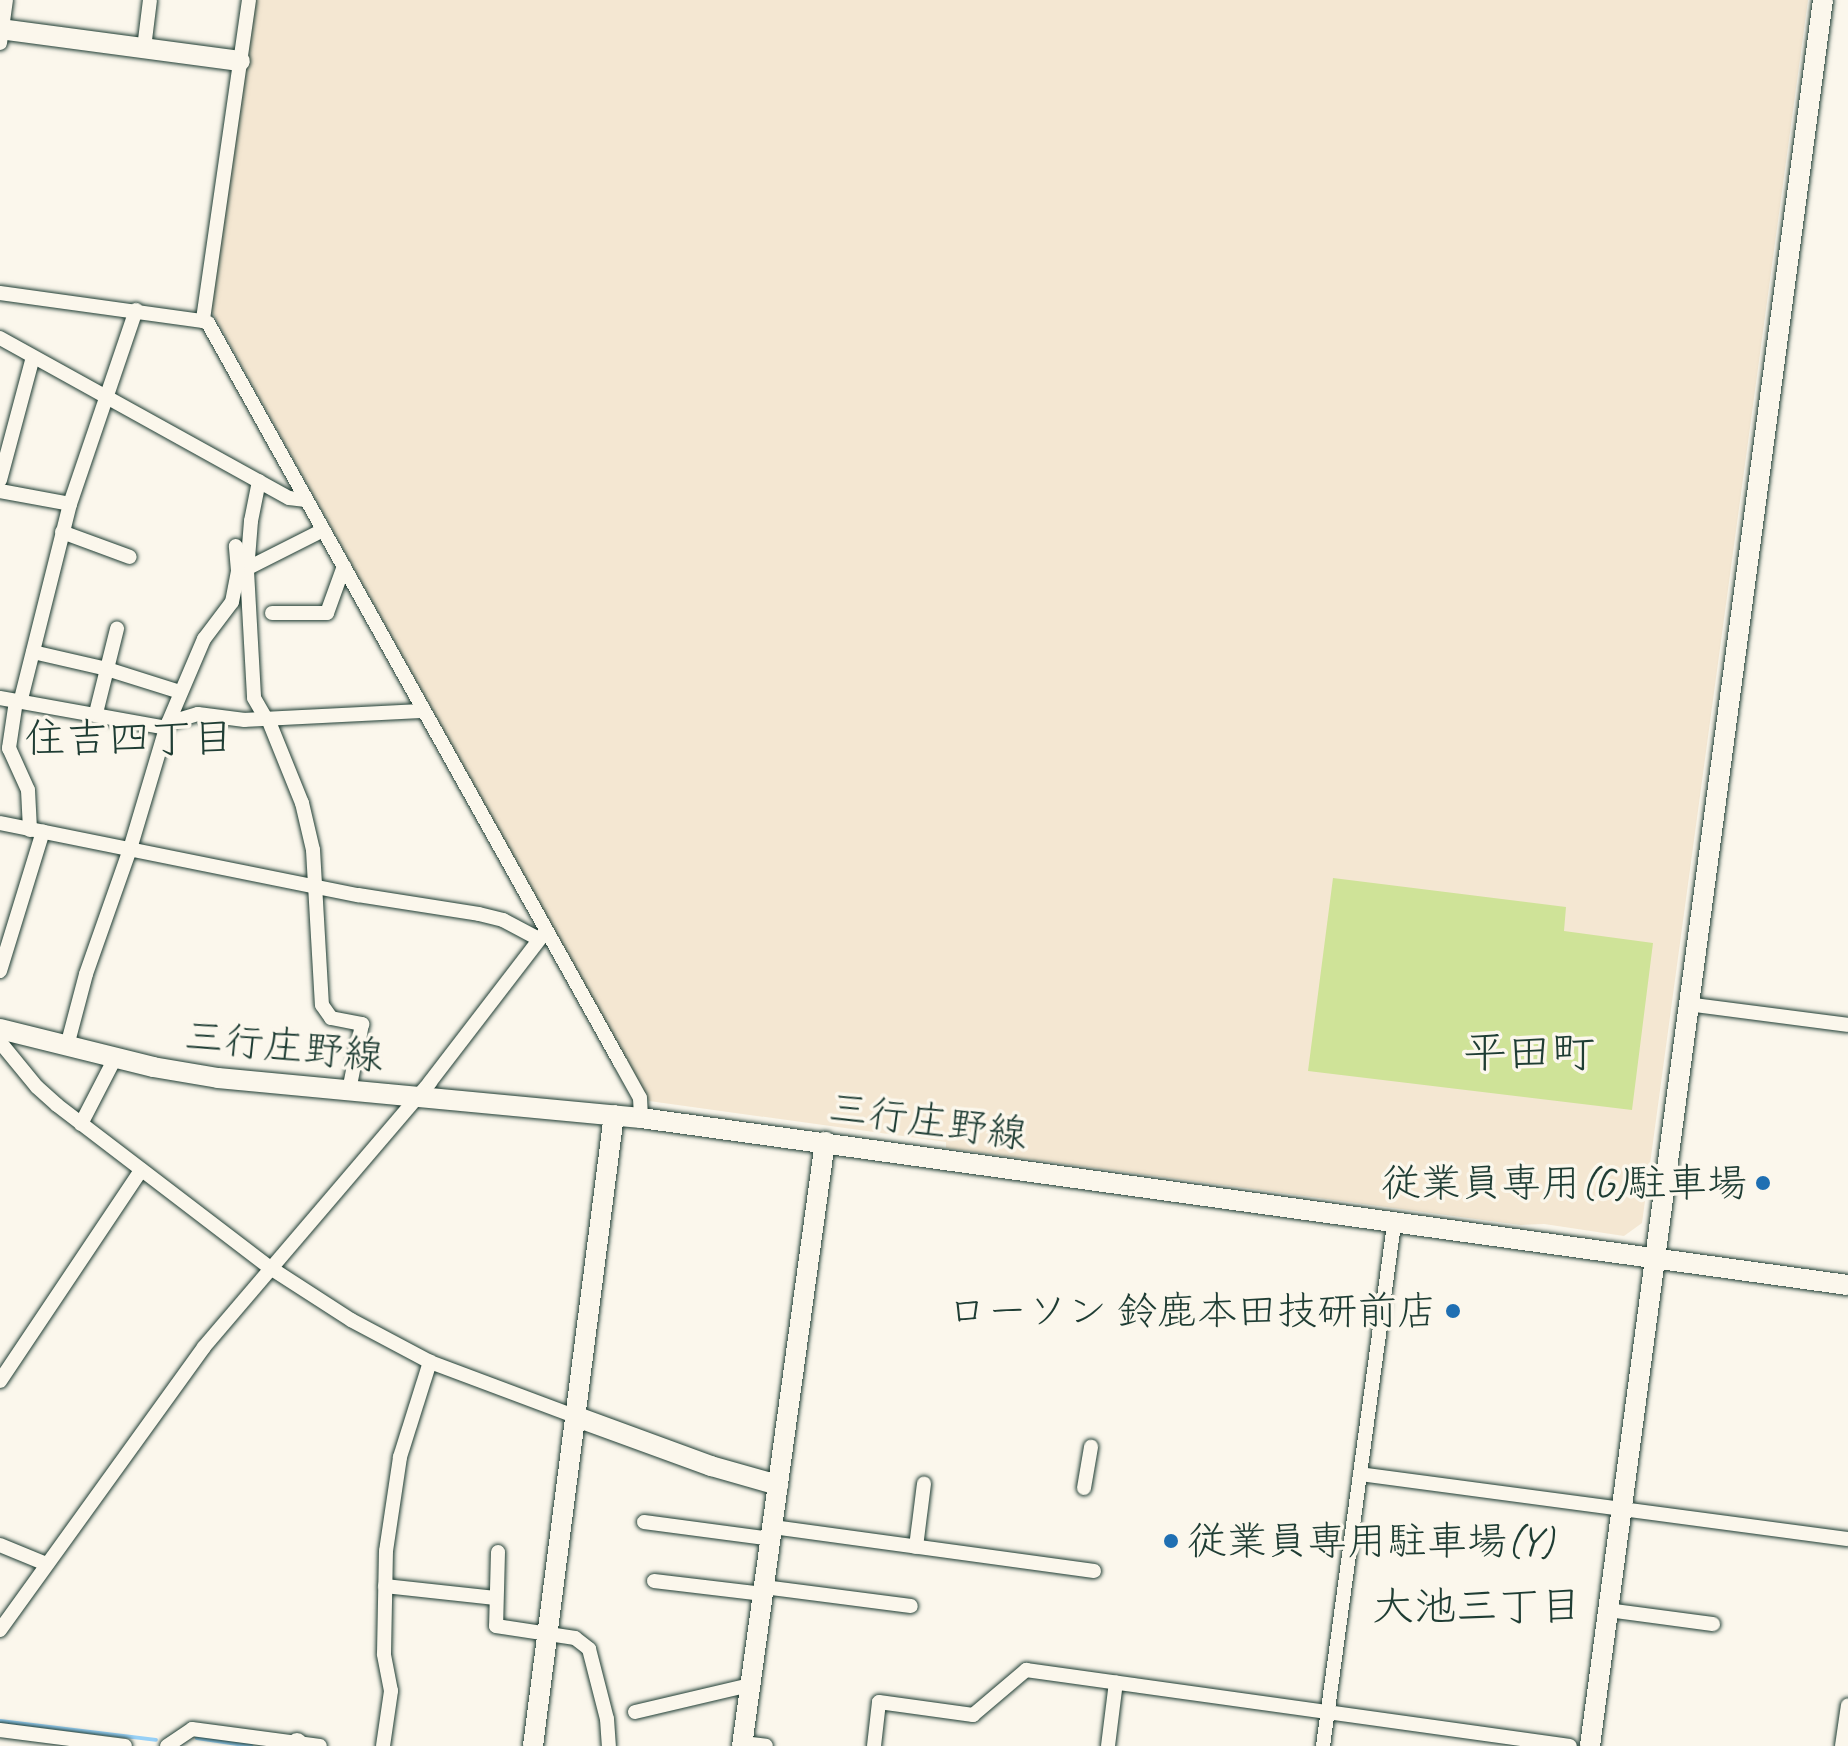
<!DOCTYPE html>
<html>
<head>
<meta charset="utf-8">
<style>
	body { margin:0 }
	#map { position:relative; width:1848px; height:1746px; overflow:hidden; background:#fbf7ec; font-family:Caveat,"Klee One",sans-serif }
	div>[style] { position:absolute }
	.built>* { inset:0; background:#f4e7d2 }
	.green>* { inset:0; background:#cfe398 }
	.stream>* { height:4px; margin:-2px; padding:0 2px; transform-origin:2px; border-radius:2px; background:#97d0f6 }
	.roads { filter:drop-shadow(0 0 2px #1f3d34) drop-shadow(0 0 2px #1f3d34) }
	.street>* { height:14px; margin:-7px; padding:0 7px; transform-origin:7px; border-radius:7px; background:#fbf7ec }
	.secondary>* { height:20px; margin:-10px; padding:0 10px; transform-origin:10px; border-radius:10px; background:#fbf7ec }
	.dots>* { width:22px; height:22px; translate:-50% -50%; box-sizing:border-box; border:4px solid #fbf7ec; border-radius:50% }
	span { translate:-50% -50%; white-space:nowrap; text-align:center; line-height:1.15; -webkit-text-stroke:7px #fbf7ec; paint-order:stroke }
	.street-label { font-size:40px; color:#1f3d34 }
	.poi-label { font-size:40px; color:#1f3d34 }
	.right { translate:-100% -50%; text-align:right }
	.left { translate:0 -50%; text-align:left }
	.neighbourhood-label { font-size:42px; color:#1f3d34 }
	.quarter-label { font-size:44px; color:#1f3d34 }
</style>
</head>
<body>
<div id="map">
	<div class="built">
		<div style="clip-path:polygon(253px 0,1808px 0,1642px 1223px,1624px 1236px,1544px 1224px,1520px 1225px,946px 1148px,946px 1142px,649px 1101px,211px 310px)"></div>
	</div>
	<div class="green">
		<div style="clip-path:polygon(1333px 878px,1566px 907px,1564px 931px,1653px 943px,1632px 1110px,1308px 1071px)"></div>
	</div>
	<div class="stream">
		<div style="left:0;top:1721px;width:157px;rotate:6.9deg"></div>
		<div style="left:197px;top:1738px;width:55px;rotate:8.4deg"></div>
	</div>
	<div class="roads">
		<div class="street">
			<div style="left:249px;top:0;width:324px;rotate:98.2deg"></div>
			<div style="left:203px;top:321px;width:5px;rotate:22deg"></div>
			<div style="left:208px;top:323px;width:846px;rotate:60.86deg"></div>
			<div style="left:620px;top:1062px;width:41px;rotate:60.9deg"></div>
			<div style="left:640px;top:1098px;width:20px;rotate:87deg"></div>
			<div style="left:0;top:43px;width:43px;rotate:-82.1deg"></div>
			<div style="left:144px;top:48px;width:48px;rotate:-82.9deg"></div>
			<div style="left:0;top:293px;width:205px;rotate:7.9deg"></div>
			<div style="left:0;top:338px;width:330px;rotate:29deg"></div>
			<div style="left:289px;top:498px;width:17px;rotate:7deg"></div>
			<div style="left:0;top:480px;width:127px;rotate:-75deg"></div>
			<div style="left:259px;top:481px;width:41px;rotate:101.3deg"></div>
			<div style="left:251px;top:521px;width:50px;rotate:94.6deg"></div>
			<div style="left:247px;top:571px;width:127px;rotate:86.8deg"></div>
			<div style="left:254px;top:698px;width:24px;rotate:60deg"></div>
			<div style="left:0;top:491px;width:71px;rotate:10.5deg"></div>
			<div style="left:62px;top:532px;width:72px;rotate:20.2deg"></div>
			<div style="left:242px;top:571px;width:91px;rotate:-26.8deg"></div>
			<div style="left:272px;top:613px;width:55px"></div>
			<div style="left:327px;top:613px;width:50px;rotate:-70.1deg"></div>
			<div style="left:33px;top:652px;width:76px;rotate:12.9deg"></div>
			<div style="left:107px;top:669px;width:77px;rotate:17.5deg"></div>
			<div style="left:0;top:698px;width:169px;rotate:10.2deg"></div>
			<div style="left:21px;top:699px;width:201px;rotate:-75.9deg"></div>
			<div style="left:70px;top:504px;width:205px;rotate:-71.2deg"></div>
			<div style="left:16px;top:701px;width:48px;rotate:98.5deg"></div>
			<div style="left:9px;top:748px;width:46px;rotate:65.7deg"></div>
			<div style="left:28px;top:790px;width:40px;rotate:87.1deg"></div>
			<div style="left:96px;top:713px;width:87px;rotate:-76deg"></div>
			<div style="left:268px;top:719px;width:91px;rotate:68deg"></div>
			<div style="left:302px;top:803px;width:48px;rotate:76.8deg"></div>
			<div style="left:313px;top:850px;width:155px;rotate:86.7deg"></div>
			<div style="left:322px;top:1005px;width:16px;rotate:55deg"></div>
			<div style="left:331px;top:1018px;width:32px;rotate:11deg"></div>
			<div style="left:362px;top:1024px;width:68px;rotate:101deg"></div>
			<div style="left:168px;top:723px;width:31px;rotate:-17deg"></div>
			<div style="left:198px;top:714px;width:47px;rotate:7.3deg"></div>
			<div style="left:245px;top:720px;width:179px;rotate:-2.9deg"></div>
			<div style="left:0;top:823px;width:365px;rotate:11.4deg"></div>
			<div style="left:358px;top:895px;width:122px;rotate:8.9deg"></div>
			<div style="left:479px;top:914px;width:25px;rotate:14deg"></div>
			<div style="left:503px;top:920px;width:40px;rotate:28deg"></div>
			<div style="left:0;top:971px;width:146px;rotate:-72.9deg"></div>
			<div style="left:1687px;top:1004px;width:162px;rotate:7.4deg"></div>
			<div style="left:0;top:1042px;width:58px;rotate:50.6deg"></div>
			<div style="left:37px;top:1087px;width:27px;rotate:42deg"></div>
			<div style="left:57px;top:1105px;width:267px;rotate:37.4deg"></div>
			<div style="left:269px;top:1267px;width:98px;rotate:32.9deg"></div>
			<div style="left:351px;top:1320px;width:89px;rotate:28deg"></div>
			<div style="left:430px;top:1362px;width:157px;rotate:20.5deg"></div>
			<div style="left:67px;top:1046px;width:74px;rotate:-75.2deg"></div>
			<div style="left:86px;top:974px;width:133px;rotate:-70.6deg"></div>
			<div style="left:130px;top:849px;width:126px;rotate:-73.4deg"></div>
			<div style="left:166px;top:728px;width:97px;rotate:-66.9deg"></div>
			<div style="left:204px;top:639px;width:46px;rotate:-52.9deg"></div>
			<div style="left:232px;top:602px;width:32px;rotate:-79deg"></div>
			<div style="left:238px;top:571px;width:25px;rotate:-95deg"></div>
			<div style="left:81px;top:1124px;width:74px;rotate:-62.7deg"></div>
			<div style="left:0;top:1381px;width:254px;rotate:-56.2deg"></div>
			<div style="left:1360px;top:1474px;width:492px;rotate:7.6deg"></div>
			<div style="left:1084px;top:1488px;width:42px;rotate:-80.3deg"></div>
			<div style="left:644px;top:1522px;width:128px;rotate:7.6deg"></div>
			<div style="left:773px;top:1527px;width:324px;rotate:7.8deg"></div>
			<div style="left:0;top:1545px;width:50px;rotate:22.4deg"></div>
			<div style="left:916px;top:1547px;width:64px;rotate:-82.8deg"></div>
			<div style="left:498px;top:1552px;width:74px;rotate:91.5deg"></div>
			<div style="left:496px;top:1626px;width:80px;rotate:8.6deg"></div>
			<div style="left:575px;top:1638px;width:18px;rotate:38deg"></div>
			<div style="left:589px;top:1649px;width:72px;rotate:75.6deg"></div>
			<div style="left:607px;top:1719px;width:27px;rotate:86deg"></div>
			<div style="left:654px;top:1581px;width:110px;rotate:6.8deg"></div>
			<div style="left:385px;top:1586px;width:111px;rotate:6.2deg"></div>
			<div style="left:764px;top:1587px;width:148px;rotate:7.4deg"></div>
			<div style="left:1608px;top:1610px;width:106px;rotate:7.6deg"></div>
			<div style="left:0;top:1630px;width:349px;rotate:-54.2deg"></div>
			<div style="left:204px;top:1347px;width:348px;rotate:-49.5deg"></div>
			<div style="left:430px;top:1082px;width:190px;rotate:-52.5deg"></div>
			<div style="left:635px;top:1712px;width:118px;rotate:-13.2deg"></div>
			<div style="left:0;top:1730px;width:126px;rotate:7.3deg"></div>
			<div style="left:743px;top:1743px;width:23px;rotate:7deg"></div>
			<div style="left:167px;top:1746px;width:30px;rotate:-34deg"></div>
			<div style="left:192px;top:1729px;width:129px;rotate:7.6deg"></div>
			<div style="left:383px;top:1746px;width:56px;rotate:-81.7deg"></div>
			<div style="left:391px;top:1691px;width:38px;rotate:-101deg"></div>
			<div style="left:384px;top:1654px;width:103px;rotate:-88.9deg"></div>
			<div style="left:386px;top:1551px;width:95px;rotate:-81.5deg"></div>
			<div style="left:400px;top:1457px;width:100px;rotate:-72.5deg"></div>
			<div style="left:874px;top:1746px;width:44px;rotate:-83.5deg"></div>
			<div style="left:879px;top:1702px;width:95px;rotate:7.9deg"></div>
			<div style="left:973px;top:1715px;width:70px;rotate:-40.3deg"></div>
			<div style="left:1026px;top:1670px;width:549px;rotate:7.95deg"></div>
			<div style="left:1108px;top:1746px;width:64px;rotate:-82.9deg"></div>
			<div style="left:1323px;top:1746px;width:527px;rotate:-82.25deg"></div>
			<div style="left:1842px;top:1746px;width:41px;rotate:-81.7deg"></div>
		</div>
		<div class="secondary">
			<div style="left:0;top:29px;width:242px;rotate:7.6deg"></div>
			<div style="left:0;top:1029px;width:158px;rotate:13.9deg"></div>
			<div style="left:153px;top:1067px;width:66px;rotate:9.6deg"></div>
			<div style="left:218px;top:1078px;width:425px;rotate:5.4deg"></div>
			<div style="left:641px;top:1118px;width:1218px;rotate:7.88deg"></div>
			<div style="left:577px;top:1417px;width:143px;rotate:20.1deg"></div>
			<div style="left:711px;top:1466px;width:70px;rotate:15.8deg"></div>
			<div style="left:297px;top:1746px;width:3px;rotate:-90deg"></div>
			<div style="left:533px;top:1746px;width:636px;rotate:-82.69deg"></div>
			<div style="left:742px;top:1746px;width:610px;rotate:-82.18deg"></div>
			<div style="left:1590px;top:1746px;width:1761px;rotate:-82.4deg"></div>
		</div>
	</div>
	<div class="dots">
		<div style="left:1763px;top:1183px;background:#1f6fb2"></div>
		<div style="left:1453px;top:1311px;background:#1f6fb2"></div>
		<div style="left:1171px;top:1541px;background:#1f6fb2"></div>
	</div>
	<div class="street-label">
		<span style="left:284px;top:1046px;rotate:6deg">三行庄野線</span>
		<span style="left:928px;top:1121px;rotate:8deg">三行庄野線</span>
	</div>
	<div class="poi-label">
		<span class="right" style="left:1747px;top:1183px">従業員専用(G)駐車場</span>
		<span class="right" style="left:1437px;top:1311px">ローソン 鈴鹿本田技研前店</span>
		<span class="left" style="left:1187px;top:1541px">従業員専用駐車場(Y)</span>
	</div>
	<div class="neighbourhood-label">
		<span style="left:129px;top:739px">住吉四丁目</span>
		<span style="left:1477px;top:1607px">大池三丁目</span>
	</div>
	<div class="quarter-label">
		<span style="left:1529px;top:1053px">平田町</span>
	</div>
</div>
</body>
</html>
